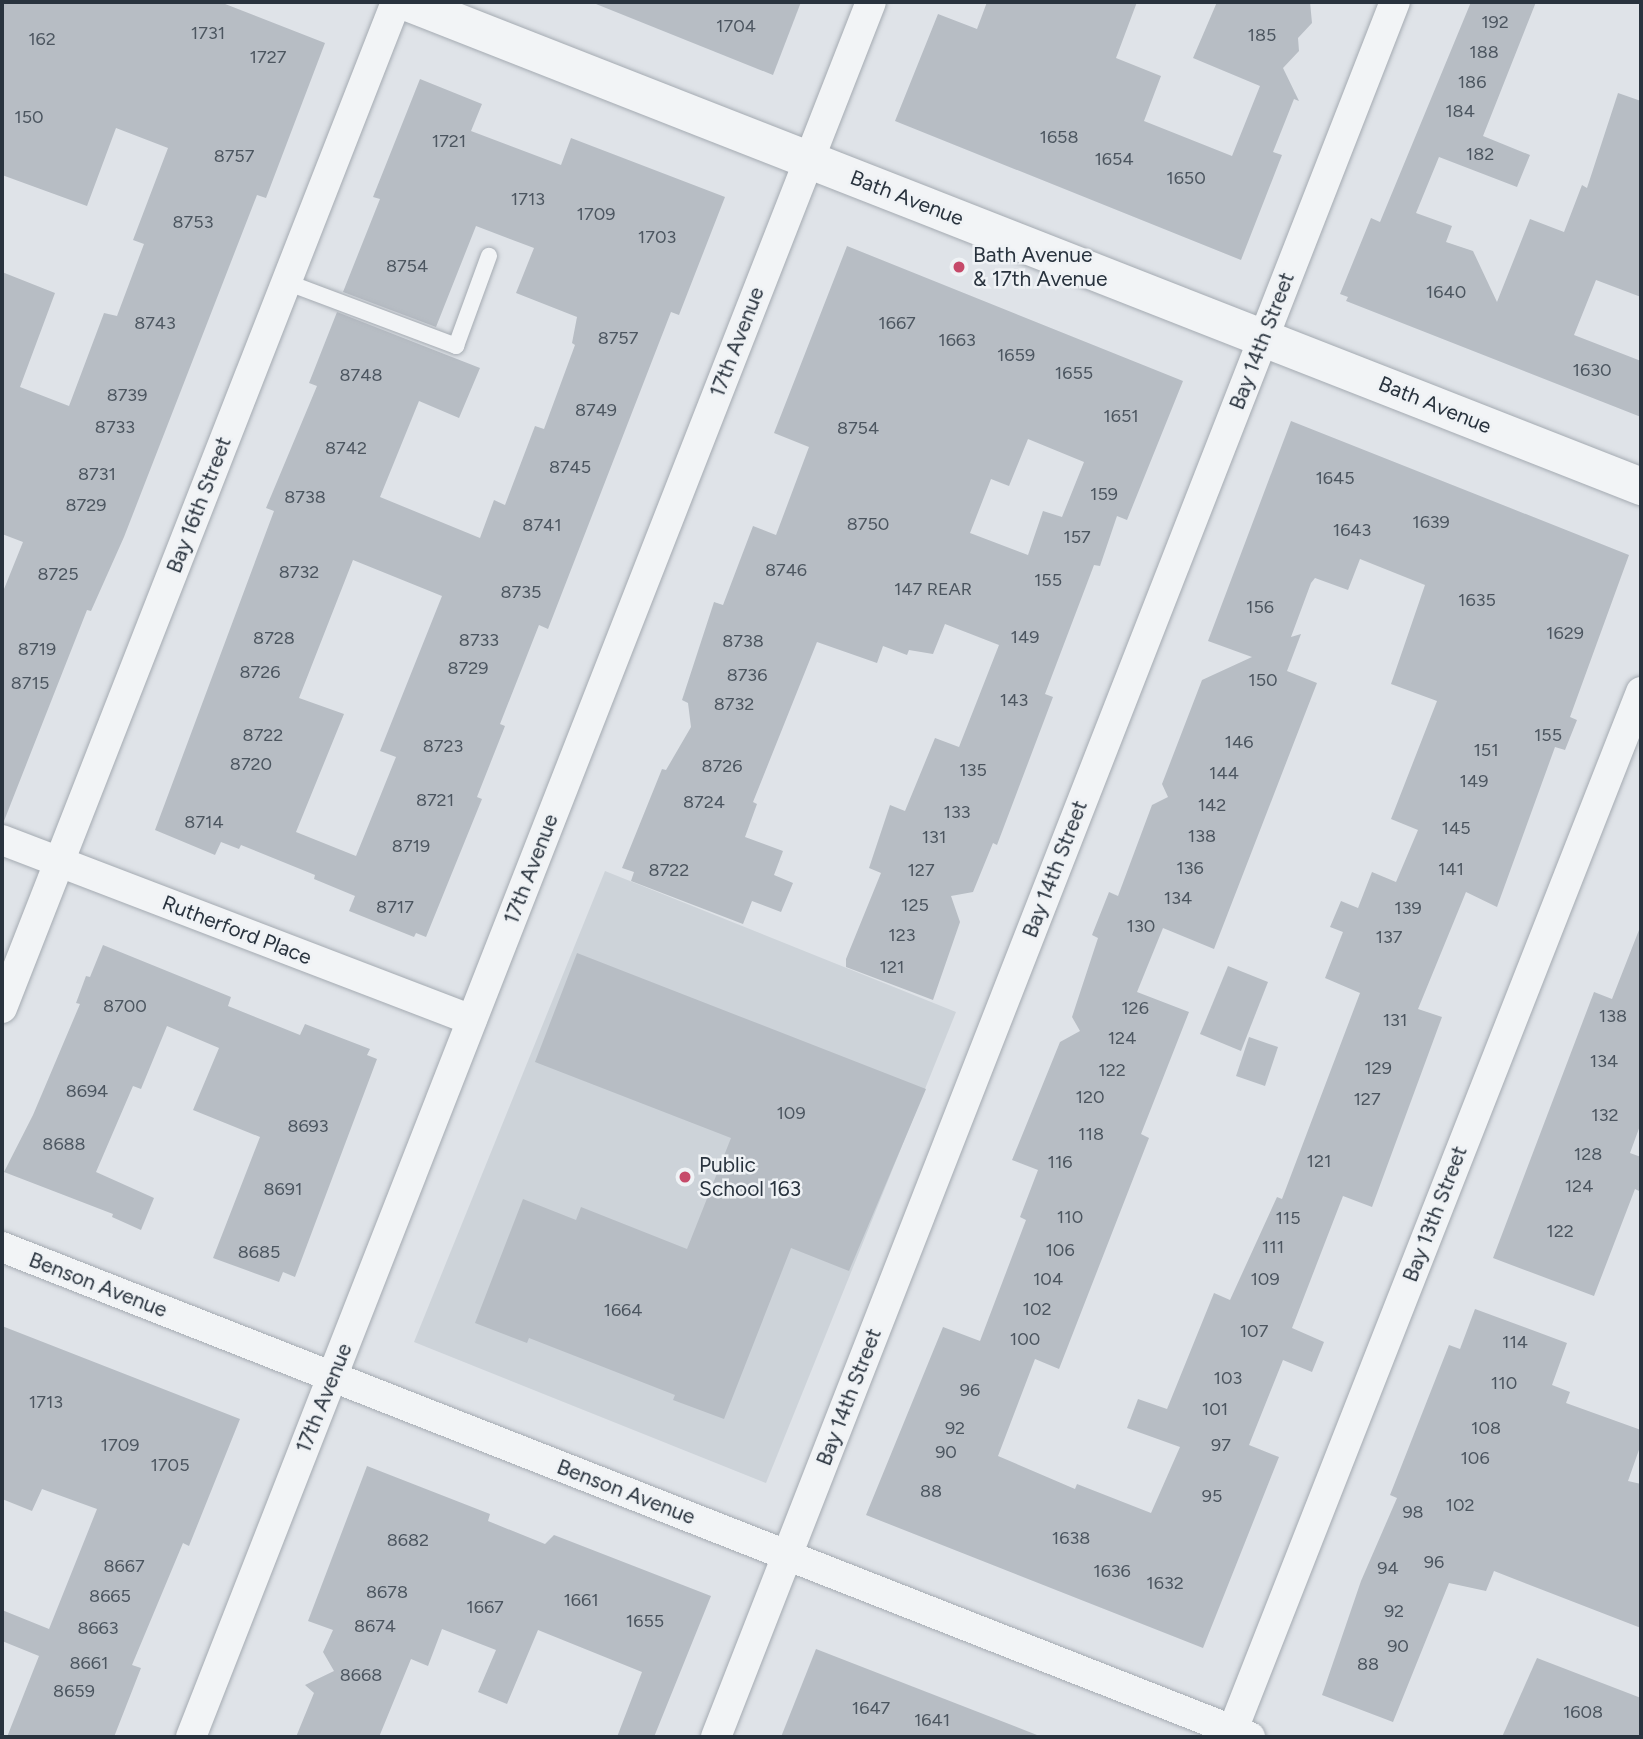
<!DOCTYPE html>
<html>
<head>
<meta charset="utf-8">
<style>
	body { margin:0 }
	#map { position:relative; width:1643px; height:1739px; overflow:hidden; background:#dfe3e8; font-family:Figtree,sans-serif }
	div>[style] { position:absolute }
	.built>* { inset:0; background:#cdd3d9 }
	.building>* { inset:0; background:#b7bdc4 }
	.roads { filter:drop-shadow(0 0 2px #a5abb2) drop-shadow(0 0 2px #a5abb2) }
	.service>* { height:16px; margin:-8px; padding:0 8px; transform-origin:8px; border-radius:8px; background:#f2f4f6 }
	.minor>* { height:30px; margin:-15px; padding:0 15px; transform-origin:15px; border-radius:15px; background:#f2f4f6 }
	.tertiary>* { height:37px; margin:-18.5px; padding:0 18.5px; transform-origin:18.5px; border-radius:18.5px; background:#f2f4f6 }
	.dots>* { width:19px; height:19px; translate:-50% -50%; box-sizing:border-box; border:4px solid #eff2f5; border-radius:50% }
	span { translate:-50% -50%; white-space:nowrap; text-align:center; line-height:1.15; -webkit-text-stroke:5px #eff2f5; paint-order:stroke }
	.number-label { font-size:18px; color:#4c5660 }
	.number-label span { -webkit-text-stroke-width:0 }
	.street-label { font-size:21px; color:#29333e }
	.poi-label { font-size:21px; color:#29333e }
	.left { translate:0 -50%; text-align:left }
	.frame { position:absolute; inset:0; border:4px solid #29333e; pointer-events:none }
</style>
</head>
<body>
<div id="map">
	<div class="built">
		<div style="clip-path:polygon(605px 871px,956px 1012px,766px 1483px,414px 1342px)"></div>
	</div>
	<div class="building">
		<div style="clip-path:polygon(2px 2px,220px 2px,325px 43px,266px 198px,257px 195px,124px 537px,91px 611px,87px 610px,4px 821px,2px 594px,23px 542px,2px 534px,2px 272px,55px 293px,20px 387px,69px 406px,104px 313px,117px 316px,144px 244px,133px 240px,168px 148px,116px 128px,87px 206px,2px 175px)"></div>
		<div style="clip-path:polygon(591px 2px,801px 2px,773px 75px)"></div>
		<div style="clip-path:polygon(987px 2px,1137px 2px,1116px 58px,1161px 76px,1144px 121px,1232px 156px,1260px 86px,1193px 58px,1217px 2px,1310px 2px,1312px 23px,1298px 38px,1299px 51px,1283px 68px,1299px 101px,1294px 99px,1273px 152px,1282px 155px,1241px 260px,895px 121px,938px 14px,977px 29px)"></div>
		<div style="clip-path:polygon(1471px 2px,1536px 2px,1483px 136px,1530px 155px,1517px 187px,1439px 157px,1416px 213px,1452px 226px,1446px 242px,1473px 251px,1497px 302px,1530px 219px,1564px 232px,1582px 185px,1587px 188px,1618px 93px,1641px 101px,1641px 297px,1596px 280px,1574px 335px,1641px 361px,1641px 417px,1346px 301px,1348px 297px,1340px 294px,1371px 218px,1380px 222px)"></div>
		<div style="clip-path:polygon(evenodd,420px 79px,482px 104px,471px 131px,561px 165px,571px 138px,725px 197px,679px 315px,671px 312px,548px 629px,539px 625px,500px 724px,505px 726px,477px 797px,482px 799px,426px 937px,416px 933px,414px 937px,349px 911px,355px 896px,314px 879px,315px 875px,241px 845px,239px 849px,221px 842px,215px 855px,155px 830px,274px 511px,266px 508px,317px 386px,309px 383px,337px 312px,480px 368px,459px 418px,419px 401px,380px 497px,480px 538px,494px 500px,505px 505px,535px 426px,544px 429px,575px 345px,572px 343px,577px 317px,516px 293px,534px 248px,476px 226px,436px 327px,343px 292px,380px 199px,373px 197px,420px 79px,353px 560px,442px 596px,380px 751px,396px 757px,356px 856px,296px 832px,344px 714px,299px 698px,353px 560px)"></div>
		<div style="clip-path:polygon(evenodd,847px 246px,1183px 381px,1127px 520px,1117px 516px,1100px 566px,1094px 565px,1045px 694px,1053px 697px,997px 845px,993px 843px,973px 892px,951px 896px,960px 922px,933px 1000px,846px 967px,846px 959px,881px 873px,869px 868px,890px 805px,905px 811px,935px 738px,959px 747px,999px 645px,945px 624px,933px 654px,909px 650px,907px 655px,883px 646px,877px 663px,817px 642px,753px 802px,757px 804px,745px 837px,783px 851px,774px 875px,793px 883px,781px 912px,752px 901px,743px 924px,631px 881px,634px 872px,622px 868px,662px 769px,666px 770px,691px 727px,688px 703px,682px 700px,714px 602px,723px 605px,753px 526px,776px 535px,809px 447px,774px 433px,847px 246px,1028px 439px,1084px 462px,1062px 517px,1043px 511px,1028px 555px,970px 533px,991px 479px,1009px 486px,1028px 439px)"></div>
		<div style="clip-path:polygon(evenodd,1291px 421px,1629px 555px,1570px 717px,1577px 720px,1565px 750px,1555px 747px,1497px 907px,1466px 892px,1418px 1009px,1442px 1017px,1372px 1207px,1343px 1196px,1292px 1328px,1324px 1342px,1312px 1372px,1283px 1360px,1249px 1445px,1279px 1457px,1203px 1648px,866px 1515px,943px 1327px,980px 1341px,1026px 1220px,1020px 1217px,1038px 1170px,1012px 1160px,1060px 1042px,1080px 1031px,1072px 1017px,1098px 938px,1092px 935px,1109px 892px,1118px 896px,1152px 805px,1168px 797px,1162px 784px,1202px 680px,1252px 657px,1208px 641px,1291px 421px,1360px 559px,1425px 585px,1391px 684px,1437px 701px,1391px 819px,1418px 830px,1396px 882px,1372px 872px,1358px 908px,1341px 901px,1330px 927px,1343px 932px,1325px 978px,1360px 993px,1282px 1199px,1277px 1197px,1230px 1300px,1214px 1293px,1167px 1409px,1138px 1399px,1127px 1428px,1180px 1447px,1151px 1513px,1077px 1484px,1075px 1489px,998px 1456px,1035px 1359px,1059px 1369px,1149px 1138px,1141px 1134px,1189px 1012px,1137px 992px,1163px 928px,1214px 949px,1317px 683px,1287px 671px,1301px 634px,1291px 637px,1311px 583px,1315px 578px,1348px 590px,1360px 559px)"></div>
		<div style="clip-path:polygon(1639px 930px,1641px 1123px,1630px 1153px,1641px 1157px,1641px 1192px,1635px 1189px,1594px 1296px,1493px 1258px,1594px 992px,1612px 999px)"></div>
		<div style="clip-path:polygon(103px 945px,231px 997px,228px 1006px,300px 1035px,305px 1024px,370px 1049px,367px 1055px,377px 1059px,295px 1277px,283px 1272px,279px 1282px,213px 1258px,260px 1137px,193px 1110px,219px 1048px,167px 1026px,141px 1089px,133px 1086px,96px 1172px,154px 1198px,141px 1230px,112px 1217px,113px 1214px,4px 1172px,33px 1115px,80px 1004px,76px 1003px,86px 976px,90px 977px)"></div>
		<div style="clip-path:polygon(577px 953px,926px 1089px,849px 1271px,791px 1248px,724px 1419px,673px 1400px,675px 1395px,529px 1338px,527px 1343px,475px 1323px,523px 1199px,576px 1220px,581px 1207px,687px 1249px,731px 1138px,535px 1062px)"></div>
		<div style="clip-path:polygon(1228px 966px,1268px 982px,1241px 1051px,1200px 1034px)"></div>
		<div style="clip-path:polygon(1249px 1037px,1278px 1047px,1265px 1086px,1236px 1076px)"></div>
		<div style="clip-path:polygon(1475px 1309px,1567px 1343px,1552px 1385px,1570px 1392px,1566px 1403px,1641px 1430px,1641px 1444px,1628px 1481px,1641px 1484px,1641px 1628px,1494px 1571px,1486px 1591px,1449px 1583px,1393px 1722px,1322px 1695px,1361px 1581px,1397px 1498px,1390px 1495px,1449px 1345px,1460px 1349px)"></div>
		<div style="clip-path:polygon(2px 1326px,240px 1419px,189px 1546px,183px 1543px,132px 1665px,141px 1668px,114px 1737px,7px 1737px,39px 1656px,2px 1641px,2px 1610px,49px 1629px,97px 1509px,42px 1489px,32px 1511px,2px 1499px)"></div>
		<div style="clip-path:polygon(367px 1466px,490px 1514px,488px 1521px,545px 1544px,554px 1535px,711px 1596px,654px 1737px,617px 1737px,642px 1672px,538px 1630px,507px 1704px,478px 1692px,496px 1650px,442px 1629px,428px 1666px,411px 1659px,379px 1737px,296px 1737px,314px 1693px,305px 1685px,334px 1671px,323px 1652px,333px 1630px,308px 1621px)"></div>
		<div style="clip-path:polygon(816px 1649px,1037px 1735px,1037px 1737px,781px 1737px)"></div>
		<div style="clip-path:polygon(1537px 1658px,1641px 1698px,1641px 1737px,1502px 1737px)"></div>
	</div>
	<div class="roads">
		<div class="service">
			<div style="left:286px;top:282px;width:182px;rotate:20.6deg"></div>
			<div style="left:456px;top:346px;width:96px;rotate:-69.9deg"></div>
		</div>
		<div class="minor">
			<div style="left:2px;top:840px;width:503px;rotate:20.96deg"></div>
			<div style="left:2px;top:1008px;width:1080px;rotate:-68.61deg"></div>
			<div style="left:2px;top:1247px;width:1341px;rotate:21.44deg"></div>
			<div style="left:191px;top:1737px;width:1863px;rotate:-68.6deg"></div>
			<div style="left:716px;top:1737px;width:1863px;rotate:-68.63deg"></div>
			<div style="left:1230px;top:1737px;width:1123px;rotate:-68.53deg"></div>
		</div>
		<div class="tertiary">
			<div style="left:407px;top:2px;width:1326px;rotate:21.42deg"></div>
		</div>
	</div>
	<div class="dots">
		<div style="left:959px;top:267px;background:#c64a6a"></div>
		<div style="left:685px;top:1177px;background:#c64a6a"></div>
	</div>
	<div class="number-label">
		<span style="left:1495px;top:22px">192</span>
		<span style="left:736px;top:26px">1704</span>
		<span style="left:208px;top:33px">1731</span>
		<span style="left:1262px;top:35px">185</span>
		<span style="left:42px;top:39px">162</span>
		<span style="left:1484px;top:52px">188</span>
		<span style="left:268px;top:57px">1727</span>
		<span style="left:1472px;top:82px">186</span>
		<span style="left:1460px;top:111px">184</span>
		<span style="left:29px;top:117px">150</span>
		<span style="left:1059px;top:137px">1658</span>
		<span style="left:449px;top:141px">1721</span>
		<span style="left:1480px;top:154px">182</span>
		<span style="left:234px;top:156px">8757</span>
		<span style="left:1114px;top:159px">1654</span>
		<span style="left:1186px;top:178px">1650</span>
		<span style="left:528px;top:199px">1713</span>
		<span style="left:596px;top:214px">1709</span>
		<span style="left:193px;top:222px">8753</span>
		<span style="left:657px;top:237px">1703</span>
		<span style="left:407px;top:266px">8754</span>
		<span style="left:1446px;top:292px">1640</span>
		<span style="left:155px;top:323px">8743</span>
		<span style="left:897px;top:323px">1667</span>
		<span style="left:618px;top:338px">8757</span>
		<span style="left:957px;top:340px">1663</span>
		<span style="left:1016px;top:355px">1659</span>
		<span style="left:1592px;top:370px">1630</span>
		<span style="left:1074px;top:373px">1655</span>
		<span style="left:361px;top:375px">8748</span>
		<span style="left:127px;top:395px">8739</span>
		<span style="left:596px;top:410px">8749</span>
		<span style="left:1121px;top:416px">1651</span>
		<span style="left:115px;top:427px">8733</span>
		<span style="left:858px;top:428px">8754</span>
		<span style="left:346px;top:448px">8742</span>
		<span style="left:570px;top:467px">8745</span>
		<span style="left:97px;top:474px">8731</span>
		<span style="left:1335px;top:478px">1645</span>
		<span style="left:1104px;top:494px">159</span>
		<span style="left:305px;top:497px">8738</span>
		<span style="left:86px;top:505px">8729</span>
		<span style="left:1431px;top:522px">1639</span>
		<span style="left:868px;top:524px">8750</span>
		<span style="left:542px;top:525px">8741</span>
		<span style="left:1352px;top:530px">1643</span>
		<span style="left:1077px;top:537px">157</span>
		<span style="left:786px;top:570px">8746</span>
		<span style="left:299px;top:572px">8732</span>
		<span style="left:58px;top:574px">8725</span>
		<span style="left:1048px;top:580px">155</span>
		<span style="left:933px;top:589px">147 REAR</span>
		<span style="left:521px;top:592px">8735</span>
		<span style="left:1477px;top:600px">1635</span>
		<span style="left:1260px;top:607px">156</span>
		<span style="left:1565px;top:633px">1629</span>
		<span style="left:1025px;top:637px">149</span>
		<span style="left:274px;top:638px">8728</span>
		<span style="left:479px;top:640px">8733</span>
		<span style="left:743px;top:641px">8738</span>
		<span style="left:37px;top:649px">8719</span>
		<span style="left:468px;top:668px">8729</span>
		<span style="left:260px;top:672px">8726</span>
		<span style="left:747px;top:675px">8736</span>
		<span style="left:1263px;top:680px">150</span>
		<span style="left:30px;top:683px">8715</span>
		<span style="left:1014px;top:700px">143</span>
		<span style="left:734px;top:704px">8732</span>
		<span style="left:263px;top:735px">8722</span>
		<span style="left:1548px;top:735px">155</span>
		<span style="left:1239px;top:742px">146</span>
		<span style="left:443px;top:746px">8723</span>
		<span style="left:1486px;top:750px">151</span>
		<span style="left:251px;top:764px">8720</span>
		<span style="left:722px;top:766px">8726</span>
		<span style="left:973px;top:770px">135</span>
		<span style="left:1224px;top:773px">144</span>
		<span style="left:1474px;top:781px">149</span>
		<span style="left:435px;top:800px">8721</span>
		<span style="left:704px;top:802px">8724</span>
		<span style="left:1212px;top:805px">142</span>
		<span style="left:957px;top:812px">133</span>
		<span style="left:204px;top:822px">8714</span>
		<span style="left:1456px;top:828px">145</span>
		<span style="left:1202px;top:836px">138</span>
		<span style="left:934px;top:837px">131</span>
		<span style="left:411px;top:846px">8719</span>
		<span style="left:1190px;top:868px">136</span>
		<span style="left:1451px;top:869px">141</span>
		<span style="left:669px;top:870px">8722</span>
		<span style="left:921px;top:870px">127</span>
		<span style="left:1178px;top:898px">134</span>
		<span style="left:915px;top:905px">125</span>
		<span style="left:395px;top:907px">8717</span>
		<span style="left:1408px;top:908px">139</span>
		<span style="left:1141px;top:926px">130</span>
		<span style="left:902px;top:935px">123</span>
		<span style="left:1389px;top:937px">137</span>
		<span style="left:892px;top:967px">121</span>
		<span style="left:125px;top:1006px">8700</span>
		<span style="left:1135px;top:1008px">126</span>
		<span style="left:1613px;top:1016px">138</span>
		<span style="left:1395px;top:1020px">131</span>
		<span style="left:1122px;top:1038px">124</span>
		<span style="left:1604px;top:1061px">134</span>
		<span style="left:1378px;top:1068px">129</span>
		<span style="left:1112px;top:1070px">122</span>
		<span style="left:87px;top:1091px">8694</span>
		<span style="left:1090px;top:1097px">120</span>
		<span style="left:1367px;top:1099px">127</span>
		<span style="left:791px;top:1113px">109</span>
		<span style="left:1605px;top:1115px">132</span>
		<span style="left:308px;top:1126px">8693</span>
		<span style="left:1091px;top:1134px">118</span>
		<span style="left:64px;top:1144px">8688</span>
		<span style="left:1588px;top:1154px">128</span>
		<span style="left:1319px;top:1161px">121</span>
		<span style="left:1060px;top:1162px">116</span>
		<span style="left:1579px;top:1186px">124</span>
		<span style="left:283px;top:1189px">8691</span>
		<span style="left:1070px;top:1217px">110</span>
		<span style="left:1288px;top:1218px">115</span>
		<span style="left:1560px;top:1231px">122</span>
		<span style="left:1273px;top:1247px">111</span>
		<span style="left:1060px;top:1250px">106</span>
		<span style="left:259px;top:1252px">8685</span>
		<span style="left:1048px;top:1279px">104</span>
		<span style="left:1265px;top:1279px">109</span>
		<span style="left:1037px;top:1309px">102</span>
		<span style="left:623px;top:1310px">1664</span>
		<span style="left:1254px;top:1331px">107</span>
		<span style="left:1025px;top:1339px">100</span>
		<span style="left:1515px;top:1342px">114</span>
		<span style="left:1228px;top:1378px">103</span>
		<span style="left:1504px;top:1383px">110</span>
		<span style="left:970px;top:1390px">96</span>
		<span style="left:46px;top:1402px">1713</span>
		<span style="left:1215px;top:1409px">101</span>
		<span style="left:955px;top:1428px">92</span>
		<span style="left:1486px;top:1428px">108</span>
		<span style="left:120px;top:1445px">1709</span>
		<span style="left:1221px;top:1445px">97</span>
		<span style="left:946px;top:1452px">90</span>
		<span style="left:1475px;top:1458px">106</span>
		<span style="left:170px;top:1465px">1705</span>
		<span style="left:931px;top:1491px">88</span>
		<span style="left:1212px;top:1496px">95</span>
		<span style="left:1460px;top:1505px">102</span>
		<span style="left:1413px;top:1512px">98</span>
		<span style="left:1071px;top:1538px">1638</span>
		<span style="left:408px;top:1540px">8682</span>
		<span style="left:1434px;top:1562px">96</span>
		<span style="left:124px;top:1566px">8667</span>
		<span style="left:1388px;top:1568px">94</span>
		<span style="left:1112px;top:1571px">1636</span>
		<span style="left:1165px;top:1583px">1632</span>
		<span style="left:387px;top:1592px">8678</span>
		<span style="left:110px;top:1596px">8665</span>
		<span style="left:581px;top:1600px">1661</span>
		<span style="left:485px;top:1607px">1667</span>
		<span style="left:1394px;top:1611px">92</span>
		<span style="left:645px;top:1621px">1655</span>
		<span style="left:375px;top:1626px">8674</span>
		<span style="left:98px;top:1628px">8663</span>
		<span style="left:1398px;top:1646px">90</span>
		<span style="left:89px;top:1663px">8661</span>
		<span style="left:1368px;top:1664px">88</span>
		<span style="left:361px;top:1675px">8668</span>
		<span style="left:74px;top:1691px">8659</span>
		<span style="left:871px;top:1708px">1647</span>
		<span style="left:1583px;top:1712px">1608</span>
		<span style="left:932px;top:1720px">1641</span>
	</div>
	<div class="street-label">
		<span style="left:907px;top:198px;rotate:21deg">Bath Avenue</span>
		<span style="left:1262px;top:341px;rotate:-69deg">Bay 14th Street</span>
		<span style="left:737px;top:342px;rotate:-69deg">17th Avenue</span>
		<span style="left:1435px;top:405px;rotate:22deg">Bath Avenue</span>
		<span style="left:199px;top:505px;rotate:-69deg">Bay 16th Street</span>
		<span style="left:531px;top:869px;rotate:-69deg">17th Avenue</span>
		<span style="left:1055px;top:869px;rotate:-69deg">Bay 14th Street</span>
		<span style="left:237px;top:930px;rotate:21deg">Rutherford Place</span>
		<span style="left:1435px;top:1214px;rotate:-69deg">Bay 13th Street</span>
		<span style="left:98px;top:1285px;rotate:21deg">Benson Avenue</span>
		<span style="left:849px;top:1397px;rotate:-69deg">Bay 14th Street</span>
		<span style="left:324px;top:1398px;rotate:-68deg">17th Avenue</span>
		<span style="left:626px;top:1492px;rotate:21deg">Benson Avenue</span>
	</div>
	<div class="poi-label">
		<span class="left" style="left:973px;top:267px">Bath Avenue<br>&amp; 17th Avenue</span>
		<span class="left" style="left:699px;top:1177px">Public<br>School 163</span>
	</div>
	<div class="frame"></div>
</div>
</body>
</html>
